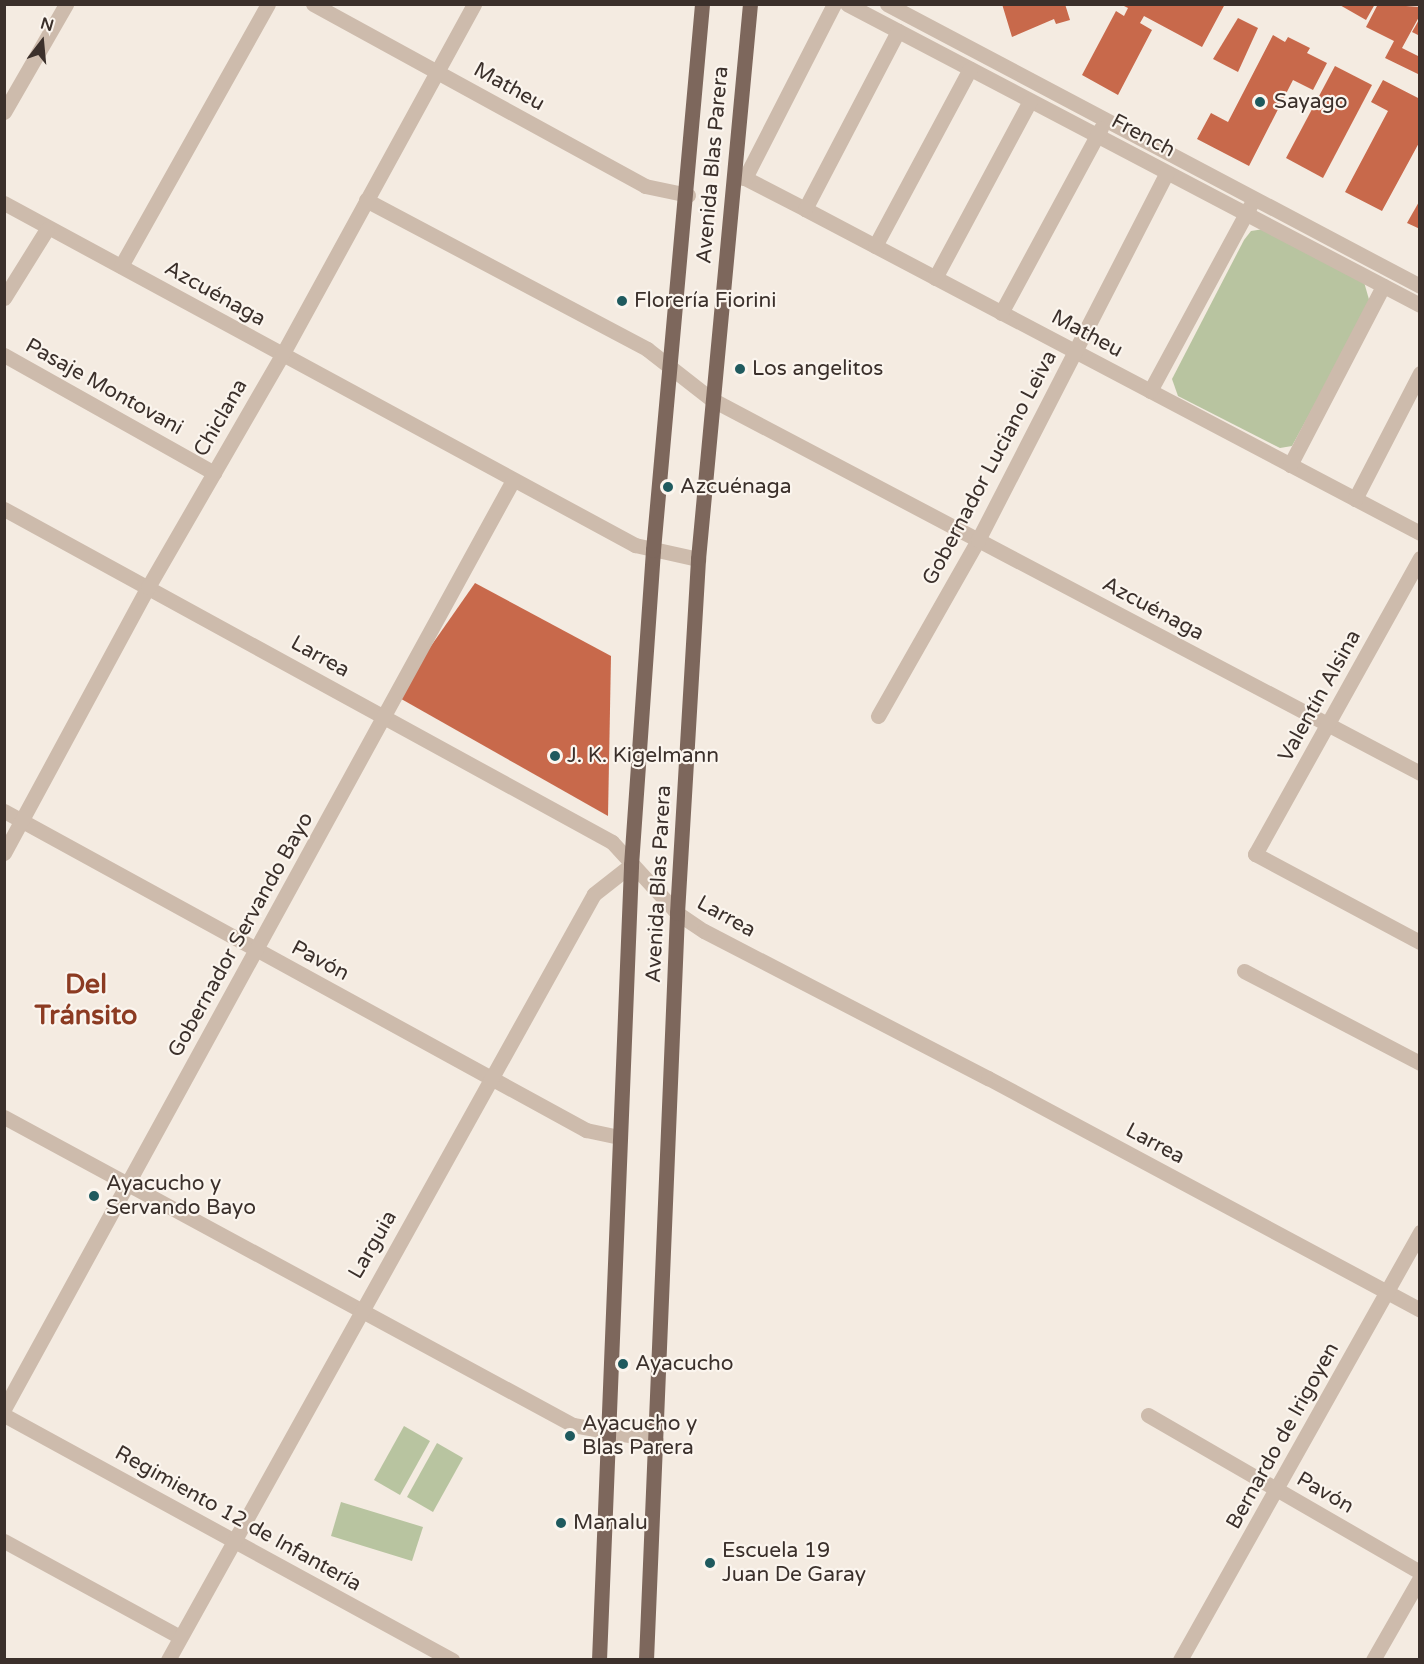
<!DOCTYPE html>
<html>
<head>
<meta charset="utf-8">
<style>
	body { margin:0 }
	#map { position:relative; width:1424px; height:1664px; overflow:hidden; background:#f4ebe1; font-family:"Varela Round",sans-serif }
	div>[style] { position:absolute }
	.green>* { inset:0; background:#b8c4a0 }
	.building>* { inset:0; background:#c8694b }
	.street>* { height:15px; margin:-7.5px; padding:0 7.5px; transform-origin:7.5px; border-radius:7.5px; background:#cdbbac }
	.primary>* { height:15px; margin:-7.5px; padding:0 7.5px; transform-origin:7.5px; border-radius:7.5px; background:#7d675c }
	.dots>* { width:16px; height:16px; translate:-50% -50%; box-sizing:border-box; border:3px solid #fbf5ee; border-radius:50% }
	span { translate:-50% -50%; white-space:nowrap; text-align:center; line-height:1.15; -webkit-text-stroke:4.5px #fbf5ee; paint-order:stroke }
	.street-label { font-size:21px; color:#3b302b }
	.poi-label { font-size:21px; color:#3b302b }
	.left { translate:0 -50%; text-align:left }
	.district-label { font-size:27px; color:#8c3b22; font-weight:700 }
	.frame { position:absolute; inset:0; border:6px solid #3b302b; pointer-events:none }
	.north { position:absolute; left:12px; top:12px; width:60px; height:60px; -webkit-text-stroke:4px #fbf5ee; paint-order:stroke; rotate:16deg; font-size:16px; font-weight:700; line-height:24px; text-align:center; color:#3b302b }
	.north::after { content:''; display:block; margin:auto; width:21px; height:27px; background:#3b302b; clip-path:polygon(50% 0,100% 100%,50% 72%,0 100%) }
</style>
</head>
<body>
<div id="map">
	<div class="green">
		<div style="clip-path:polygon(1264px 229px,1364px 282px,1370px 303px,1292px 446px,1280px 448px,1178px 396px,1172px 379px,1244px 240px,1251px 231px)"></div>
		<div style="clip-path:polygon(404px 1426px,430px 1441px,400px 1495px,374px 1480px)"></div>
		<div style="clip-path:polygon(437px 1443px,463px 1458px,433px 1512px,407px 1497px)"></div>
		<div style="clip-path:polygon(341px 1502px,423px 1527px,412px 1561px,331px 1536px)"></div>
	</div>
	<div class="building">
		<div style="clip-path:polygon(1002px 4px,1065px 4px,1070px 20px,1056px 24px,1054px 19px,1012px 37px)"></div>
		<div style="clip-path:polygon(1120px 4px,1225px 4px,1202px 47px,1144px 16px,1140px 23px,1152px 30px,1118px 95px,1082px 75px,1116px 11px,1124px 16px,1128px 8px)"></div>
		<div style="clip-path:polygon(1338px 4px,1375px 4px,1366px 20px)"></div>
		<div style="clip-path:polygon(1378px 4px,1420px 7px,1420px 15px,1402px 48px,1420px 57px,1420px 75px,1385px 58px,1394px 41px,1366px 27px)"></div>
		<div style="clip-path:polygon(1238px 18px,1258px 28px,1238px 72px,1213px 59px)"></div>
		<div style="clip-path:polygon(1420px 18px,1420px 36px,1412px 32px)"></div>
		<div style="clip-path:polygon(1273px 35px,1285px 42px,1288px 37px,1310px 48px,1307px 53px,1327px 63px,1313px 90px,1293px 80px,1249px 166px,1197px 139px,1211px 113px,1228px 122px)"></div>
		<div style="clip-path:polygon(1335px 66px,1372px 85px,1323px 178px,1286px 158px)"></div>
		<div style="clip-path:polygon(1383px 80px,1420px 99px,1420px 141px,1382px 211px,1345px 192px,1388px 111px,1371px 102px)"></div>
		<div style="clip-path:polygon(1420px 200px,1420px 229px,1407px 223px)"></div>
		<div style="clip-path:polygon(475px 583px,611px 656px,608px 816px,396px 696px)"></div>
	</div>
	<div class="street">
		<div style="left:313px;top:4px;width:379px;rotate:28.7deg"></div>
		<div style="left:645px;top:186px;width:44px;rotate:11.8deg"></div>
		<div style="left:847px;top:4px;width:647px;rotate:27.71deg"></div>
		<div style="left:887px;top:4px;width:603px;rotate:27.88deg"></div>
		<div style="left:4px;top:112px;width:125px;rotate:-60.1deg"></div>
		<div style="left:734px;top:177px;width:11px;rotate:5deg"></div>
		<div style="left:745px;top:178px;width:68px;rotate:27.3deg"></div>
		<div style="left:805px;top:209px;width:695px;rotate:27.78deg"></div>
		<div style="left:745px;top:178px;width:195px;rotate:-62.9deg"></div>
		<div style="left:366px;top:200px;width:318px;rotate:27.9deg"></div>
		<div style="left:647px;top:349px;width:81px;rotate:38deg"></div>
		<div style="left:711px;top:399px;width:802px;rotate:27.81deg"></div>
		<div style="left:4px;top:203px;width:718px;rotate:28.46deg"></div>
		<div style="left:635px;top:545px;width:65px;rotate:12.5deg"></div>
		<div style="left:805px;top:209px;width:201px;rotate:-62.4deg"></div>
		<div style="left:875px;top:246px;width:201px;rotate:-61.8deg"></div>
		<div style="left:121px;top:266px;width:300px;rotate:-60.7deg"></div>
		<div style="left:935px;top:278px;width:201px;rotate:-61.8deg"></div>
		<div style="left:4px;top:298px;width:81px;rotate:-58.1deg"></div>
		<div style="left:1001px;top:313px;width:210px;rotate:-61.6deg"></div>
		<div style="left:4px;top:355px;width:241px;rotate:29.3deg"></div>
		<div style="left:1150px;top:391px;width:210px;rotate:-61.6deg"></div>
		<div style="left:1290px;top:465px;width:202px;rotate:-62.5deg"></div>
		<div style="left:1355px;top:499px;width:142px;rotate:-62.7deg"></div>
		<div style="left:4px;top:509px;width:693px;rotate:28.71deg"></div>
		<div style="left:612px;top:842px;width:96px;rotate:47.5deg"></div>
		<div style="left:677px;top:913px;width:32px;rotate:34deg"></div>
		<div style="left:704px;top:931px;width:320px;rotate:27.4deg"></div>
		<div style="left:988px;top:1078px;width:490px;rotate:28.2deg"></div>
		<div style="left:1420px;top:558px;width:339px;rotate:119.1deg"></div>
		<div style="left:1255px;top:854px;width:187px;rotate:28.1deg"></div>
		<div style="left:878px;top:716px;width:202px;rotate:-60.4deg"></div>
		<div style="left:978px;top:540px;width:413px;rotate:-62.8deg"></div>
		<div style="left:4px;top:811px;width:664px;rotate:28.73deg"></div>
		<div style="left:586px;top:1130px;width:35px;rotate:12deg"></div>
		<div style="left:4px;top:853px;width:302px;rotate:-61.6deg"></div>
		<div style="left:148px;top:587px;width:268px;rotate:-60deg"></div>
		<div style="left:282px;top:355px;width:400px;rotate:-61.3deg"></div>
		<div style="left:1244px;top:971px;width:199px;rotate:27.6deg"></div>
		<div style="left:4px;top:1117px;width:647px;rotate:28.43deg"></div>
		<div style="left:573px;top:1425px;width:84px;rotate:10.2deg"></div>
		<div style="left:4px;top:1409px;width:1059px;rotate:-61.28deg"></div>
		<div style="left:4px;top:1415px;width:511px;rotate:28.67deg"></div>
		<div style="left:1148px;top:1415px;width:314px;rotate:30deg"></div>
		<div style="left:4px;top:1541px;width:200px;rotate:28.6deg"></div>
		<div style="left:168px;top:1660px;width:876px;rotate:-60.92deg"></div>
		<div style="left:594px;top:894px;width:47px;rotate:-38.1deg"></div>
		<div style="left:1180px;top:1660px;width:491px;rotate:-60.7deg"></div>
		<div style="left:1373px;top:1660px;width:95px;rotate:-60.2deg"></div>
	</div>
	<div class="primary">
		<div style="left:599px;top:1660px;width:796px;rotate:-87.69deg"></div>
		<div style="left:631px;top:865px;width:316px;rotate:-86deg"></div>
		<div style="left:653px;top:550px;width:548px;rotate:-84.87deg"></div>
		<div style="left:646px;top:1660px;width:748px;rotate:-87.62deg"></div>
		<div style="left:677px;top:913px;width:355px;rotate:-86.6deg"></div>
		<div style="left:698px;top:559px;width:557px;rotate:-84.65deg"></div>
	</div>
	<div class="dots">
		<div style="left:1260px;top:102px;background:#1f5a5e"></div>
		<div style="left:622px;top:301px;background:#1f5a5e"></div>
		<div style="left:740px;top:369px;background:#1f5a5e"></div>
		<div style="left:668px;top:487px;background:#1f5a5e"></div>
		<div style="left:555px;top:756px;background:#1f5a5e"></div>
		<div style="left:94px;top:1196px;background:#1f5a5e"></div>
		<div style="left:623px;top:1364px;background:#1f5a5e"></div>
		<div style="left:570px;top:1436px;background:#1f5a5e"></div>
		<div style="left:561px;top:1523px;background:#1f5a5e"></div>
		<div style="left:710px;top:1563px;background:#1f5a5e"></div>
	</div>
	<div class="street-label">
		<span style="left:509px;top:87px;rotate:29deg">Matheu</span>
		<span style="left:1143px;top:136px;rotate:28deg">French</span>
		<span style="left:713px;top:165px;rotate:-85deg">Avenida Blas Parera</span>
		<span style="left:215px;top:294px;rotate:29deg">Azcuénaga</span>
		<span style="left:1087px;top:334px;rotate:28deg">Matheu</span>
		<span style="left:104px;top:387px;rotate:29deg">Pasaje Montovani</span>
		<span style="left:221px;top:418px;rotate:-60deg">Chiclana</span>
		<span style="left:990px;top:468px;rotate:-62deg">Gobernador Luciano Leiva</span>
		<span style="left:1153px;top:609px;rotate:28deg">Azcuénaga</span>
		<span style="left:320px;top:657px;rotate:29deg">Larrea</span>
		<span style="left:1320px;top:696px;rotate:-61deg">Valentín Alsina</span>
		<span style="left:659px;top:884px;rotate:-87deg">Avenida Blas Parera</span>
		<span style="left:726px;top:917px;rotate:29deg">Larrea</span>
		<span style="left:241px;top:935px;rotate:-61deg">Gobernador Servando Bayo</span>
		<span style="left:320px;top:961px;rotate:28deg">Pavón</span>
		<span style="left:1155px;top:1144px;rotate:28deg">Larrea</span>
		<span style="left:373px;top:1245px;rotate:-60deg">Larguia</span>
		<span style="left:1283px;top:1436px;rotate:-61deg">Bernardo de Irigoyen</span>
		<span style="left:1325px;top:1493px;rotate:30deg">Pavón</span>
		<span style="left:238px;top:1519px;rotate:29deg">Regimiento 12 de Infantería</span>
	</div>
	<div class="poi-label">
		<span class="left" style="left:1274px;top:102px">Sayago</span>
		<span class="left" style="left:634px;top:301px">Florería Fiorini</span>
		<span class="left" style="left:752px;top:369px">Los angelitos</span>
		<span class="left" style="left:680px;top:487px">Azcuénaga</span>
		<span class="left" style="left:567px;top:756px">J. K. Kigelmann</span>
		<span class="left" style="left:106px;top:1196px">Ayacucho y<br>Servando Bayo</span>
		<span class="left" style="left:635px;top:1364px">Ayacucho</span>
		<span class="left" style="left:582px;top:1436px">Ayacucho y<br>Blas Parera</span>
		<span class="left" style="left:573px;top:1523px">Manalu</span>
		<span class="left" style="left:722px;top:1563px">Escuela 19<br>Juan De Garay</span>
	</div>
	<div class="district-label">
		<span style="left:86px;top:1000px">Del<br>Tránsito</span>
	</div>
	<div class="frame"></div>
	<div class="north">N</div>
</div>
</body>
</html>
